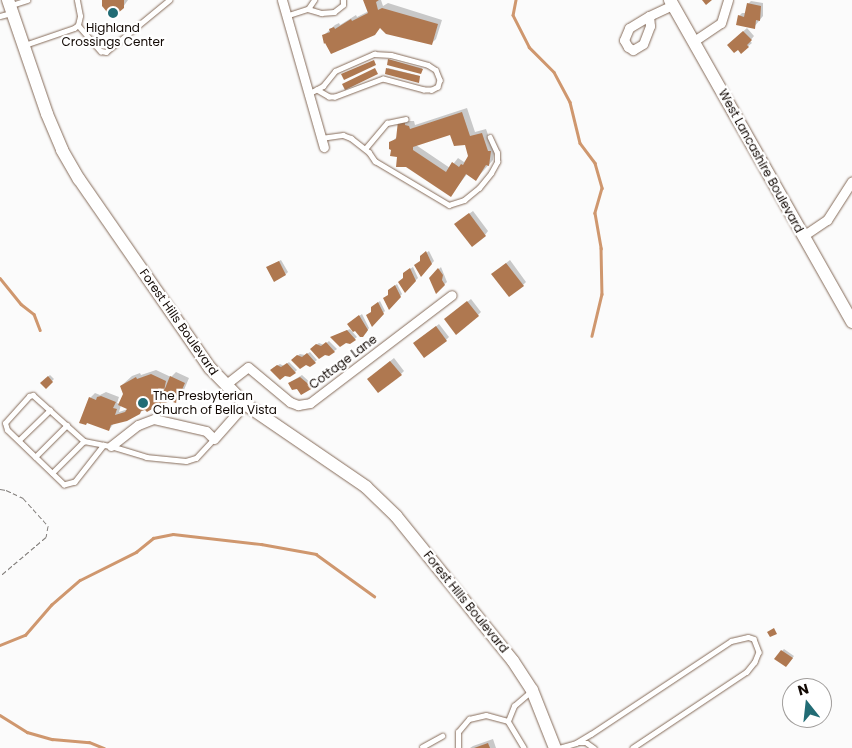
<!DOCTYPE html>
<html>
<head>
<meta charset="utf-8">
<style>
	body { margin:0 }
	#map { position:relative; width:852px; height:748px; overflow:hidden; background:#fbfbfb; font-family:Poppins,sans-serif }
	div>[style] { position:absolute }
	.shadow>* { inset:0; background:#0003 }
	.stream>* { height:2.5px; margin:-1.25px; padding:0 1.25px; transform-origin:1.25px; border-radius:1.25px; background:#cf976e }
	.building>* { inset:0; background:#af7850 }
	.path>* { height:1px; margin-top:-0.5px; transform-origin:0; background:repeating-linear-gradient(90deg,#827e7b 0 5px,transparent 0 7.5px) }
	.roads { filter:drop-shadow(0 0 1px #856b59) drop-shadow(0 0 1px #856b59) }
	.service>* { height:4.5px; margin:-2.25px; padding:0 2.25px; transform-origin:2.25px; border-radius:2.25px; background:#fff }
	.minor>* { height:9px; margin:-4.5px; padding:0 4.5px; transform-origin:4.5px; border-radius:4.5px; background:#fff }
	.secondary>* { height:12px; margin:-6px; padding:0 6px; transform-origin:6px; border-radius:6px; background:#fff }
	.dots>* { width:14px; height:14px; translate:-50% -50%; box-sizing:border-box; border:2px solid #fff; border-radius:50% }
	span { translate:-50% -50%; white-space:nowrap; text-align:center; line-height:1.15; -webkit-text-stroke:4.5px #fff; paint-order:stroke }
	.poi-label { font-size:12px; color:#120904 }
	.left { translate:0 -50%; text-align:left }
	.street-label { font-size:12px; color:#120904 }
	.north { position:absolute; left:782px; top:678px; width:50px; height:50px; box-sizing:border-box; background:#fff; border:1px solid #a09d9b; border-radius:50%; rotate:344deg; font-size:14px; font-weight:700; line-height:20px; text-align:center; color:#120904 }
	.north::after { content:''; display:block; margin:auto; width:18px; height:22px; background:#226c75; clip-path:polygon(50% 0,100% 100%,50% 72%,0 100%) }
</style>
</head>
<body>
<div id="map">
	<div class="shadow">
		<div style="clip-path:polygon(104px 0,128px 0,123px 7px)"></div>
		<div style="clip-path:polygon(365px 0,381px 0,383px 6px,388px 3px,442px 20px,436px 39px,432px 43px,381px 26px,323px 36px,335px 25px,339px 23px,340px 25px,356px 15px,357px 17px,369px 11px)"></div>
		<div style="clip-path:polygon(751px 1px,763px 3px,763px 16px,754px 27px,739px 16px,742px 13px,746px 13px,748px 4px)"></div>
		<div style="clip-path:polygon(747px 28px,754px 36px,750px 41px,752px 43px,741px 52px,738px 48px,728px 45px)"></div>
		<div style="clip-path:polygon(390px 60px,422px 68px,421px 72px)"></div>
		<div style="clip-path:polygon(388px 68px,420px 76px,419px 81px,386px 73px)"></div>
		<div style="clip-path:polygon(evenodd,467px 108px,475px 132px,486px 129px,492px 146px,495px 147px,493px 160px,476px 179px,467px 174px,451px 195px,398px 156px,391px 142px,397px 137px,399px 121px,404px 117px,409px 117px,409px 121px,414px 121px,415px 125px,467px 108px,451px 133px,466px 144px,470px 156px,464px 162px,458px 158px,450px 168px,416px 145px,451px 133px)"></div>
		<div style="clip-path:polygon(473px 211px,488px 231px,485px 235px,459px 221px)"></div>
		<div style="clip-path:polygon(429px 251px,434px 261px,421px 275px,421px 261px,423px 255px)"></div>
		<div style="clip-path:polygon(281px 260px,288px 272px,286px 274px,269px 266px)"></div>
		<div style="clip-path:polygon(510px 260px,526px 282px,523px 285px,496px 271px)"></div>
		<div style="clip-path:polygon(413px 267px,418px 278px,405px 291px,405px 278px,407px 271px)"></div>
		<div style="clip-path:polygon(441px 267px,447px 282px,436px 292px,430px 278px)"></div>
		<div style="clip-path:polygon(397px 284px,402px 294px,390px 308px,389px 294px,392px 288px)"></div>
		<div style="clip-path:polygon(471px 299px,481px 312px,478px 315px,449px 316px)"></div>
		<div style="clip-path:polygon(380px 301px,385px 311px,372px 325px,372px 311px,375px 305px)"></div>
		<div style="clip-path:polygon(362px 314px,369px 328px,366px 333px,360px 336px,351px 322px)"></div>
		<div style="clip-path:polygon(439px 324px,449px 337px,446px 340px,418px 340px)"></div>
		<div style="clip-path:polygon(350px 329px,357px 337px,350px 343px,334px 336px)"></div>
		<div style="clip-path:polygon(329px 341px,337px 349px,329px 355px,313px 347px,319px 343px,324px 345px)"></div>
		<div style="clip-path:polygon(310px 352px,317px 360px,310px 366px,294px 358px,300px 354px,305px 355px)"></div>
		<div style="clip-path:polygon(394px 358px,404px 371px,401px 374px,368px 379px)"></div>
		<div style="clip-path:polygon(289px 362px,297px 370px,295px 372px,273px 368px,280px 364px,284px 366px)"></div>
		<div style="clip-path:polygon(evenodd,156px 370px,171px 377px,176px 372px,189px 378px,181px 397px,176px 402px,168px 400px,163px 405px,147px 411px,145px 408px,140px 413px,114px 423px,109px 430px,90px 398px,95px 393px,100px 395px,106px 392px,119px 397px,117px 403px,120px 404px,124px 394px,121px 386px,132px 376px,140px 373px,141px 375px,156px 370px,121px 405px,128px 409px,119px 412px,121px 405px)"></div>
		<div style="clip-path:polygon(50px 375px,54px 379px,46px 387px,41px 383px)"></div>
		<div style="clip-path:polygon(302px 375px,314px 386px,302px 393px,289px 383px)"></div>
		<div style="clip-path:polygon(784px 649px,794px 656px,788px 664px,782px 651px)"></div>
		<div style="clip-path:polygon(493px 739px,496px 748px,470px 748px,473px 746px)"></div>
	</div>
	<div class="stream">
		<div style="left:516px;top:0;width:15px;rotate:101deg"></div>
		<div style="left:513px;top:15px;width:36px;rotate:63deg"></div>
		<div style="left:529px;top:47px;width:35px;rotate:45deg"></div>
		<div style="left:554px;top:72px;width:34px;rotate:62deg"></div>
		<div style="left:570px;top:102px;width:42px;rotate:76.3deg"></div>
		<div style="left:580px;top:143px;width:25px;rotate:53deg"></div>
		<div style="left:595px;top:163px;width:26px;rotate:74deg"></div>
		<div style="left:602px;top:188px;width:26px;rotate:106deg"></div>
		<div style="left:595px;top:213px;width:36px;rotate:80deg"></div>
		<div style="left:601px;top:248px;width:46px;rotate:88.8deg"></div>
		<div style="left:602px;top:294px;width:43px;rotate:103.4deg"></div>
		<div style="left:0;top:278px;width:33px;rotate:51deg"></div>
		<div style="left:21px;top:304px;width:16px;rotate:38deg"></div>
		<div style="left:34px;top:314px;width:17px;rotate:69deg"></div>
		<div style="left:0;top:645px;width:27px;rotate:-22deg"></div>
		<div style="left:25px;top:635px;width:40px;rotate:-49deg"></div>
		<div style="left:51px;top:605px;width:38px;rotate:-41deg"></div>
		<div style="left:80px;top:580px;width:63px;rotate:-26.6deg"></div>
		<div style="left:136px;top:552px;width:22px;rotate:-39deg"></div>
		<div style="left:153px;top:538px;width:20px;rotate:-11deg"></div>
		<div style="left:173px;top:534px;width:89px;rotate:6.5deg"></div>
		<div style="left:261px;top:544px;width:56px;rotate:10.3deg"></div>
		<div style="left:316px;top:554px;width:72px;rotate:35.9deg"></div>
		<div style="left:0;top:715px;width:32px;rotate:32deg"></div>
		<div style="left:27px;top:732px;width:26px;rotate:16deg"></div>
		<div style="left:52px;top:739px;width:37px;rotate:5deg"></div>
		<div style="left:89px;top:742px;width:16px;rotate:22deg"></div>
	</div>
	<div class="building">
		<div style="clip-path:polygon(102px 0,124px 0,124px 8px,112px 18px,102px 6px)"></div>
		<div style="clip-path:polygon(363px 0,379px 0,376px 2px,378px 10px,382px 8px,438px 24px,432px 45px,386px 34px,380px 28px,375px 35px,331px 54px,325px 43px,324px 44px,322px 35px,330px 32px,329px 29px,334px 27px,335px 29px,351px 19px,352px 21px,368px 13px)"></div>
		<div style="clip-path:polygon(702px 0,712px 0,706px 5px)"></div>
		<div style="clip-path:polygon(747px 3px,761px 6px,760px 21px,756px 20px,755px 29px,736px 25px,738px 15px,744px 17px)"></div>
		<div style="clip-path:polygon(743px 31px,752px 40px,747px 45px,749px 47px,741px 54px,738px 50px,734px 53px,727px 45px)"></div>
		<div style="clip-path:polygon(388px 59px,423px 69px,421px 74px,387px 65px)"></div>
		<div style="clip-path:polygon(374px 60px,376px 65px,344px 80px,341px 74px)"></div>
		<div style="clip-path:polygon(375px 68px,378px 74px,345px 90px,342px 84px)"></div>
		<div style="clip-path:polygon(386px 68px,420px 76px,419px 83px,385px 74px)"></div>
		<div style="clip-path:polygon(evenodd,462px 112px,470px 136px,482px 133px,488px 151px,491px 151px,489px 166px,486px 165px,476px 181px,466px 174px,451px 197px,406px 167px,396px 167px,397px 157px,390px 156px,391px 150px,389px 149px,389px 142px,396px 139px,398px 121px,405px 122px,405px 125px,409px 126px,410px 129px,462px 112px,450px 135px,454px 146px,465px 145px,468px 156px,463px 165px,461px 164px,459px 167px,452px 162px,446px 172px,413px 150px,413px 147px,450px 135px)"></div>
		<div style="clip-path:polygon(469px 213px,486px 236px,472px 247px,454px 224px)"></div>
		<div style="clip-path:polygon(426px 251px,432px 264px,421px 277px,414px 265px,420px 261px,420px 256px)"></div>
		<div style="clip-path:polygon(279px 261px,286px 275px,274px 282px,266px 267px)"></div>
		<div style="clip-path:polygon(506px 263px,524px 286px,509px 297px,491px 274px)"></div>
		<div style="clip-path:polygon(410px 268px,416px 281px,405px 293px,398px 282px,403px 278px,403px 273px)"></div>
		<div style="clip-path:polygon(438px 268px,443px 275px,442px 280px,445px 285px,436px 294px,429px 278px)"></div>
		<div style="clip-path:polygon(395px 285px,401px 297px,389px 310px,383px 298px,388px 295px,388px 290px)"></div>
		<div style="clip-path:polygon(467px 301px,479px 316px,456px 335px,444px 319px)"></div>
		<div style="clip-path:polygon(378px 302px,384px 314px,372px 327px,366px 315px,371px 312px,371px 307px)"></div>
		<div style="clip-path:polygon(359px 315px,368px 330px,363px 337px,360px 337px,355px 331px,353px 332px,347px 324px)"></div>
		<div style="clip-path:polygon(436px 326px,447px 341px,424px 358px,413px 343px)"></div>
		<div style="clip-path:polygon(347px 330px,356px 340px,350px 344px,346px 343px,340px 347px,330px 337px)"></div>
		<div style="clip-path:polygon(326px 342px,335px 352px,329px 356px,325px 355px,319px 359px,310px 349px,316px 344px,321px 346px)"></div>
		<div style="clip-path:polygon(307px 353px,316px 363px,310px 367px,306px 365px,300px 369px,291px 360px,297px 355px,302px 357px)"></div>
		<div style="clip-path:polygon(390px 361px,402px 375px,378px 393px,367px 379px)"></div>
		<div style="clip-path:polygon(287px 363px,296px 373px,290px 377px,285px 376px,280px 380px,270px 370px,277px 365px,281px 367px)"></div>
		<div style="clip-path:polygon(151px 374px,166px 381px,164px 391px,170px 376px,185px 383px,176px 403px,170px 401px,163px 404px,164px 406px,158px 408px,157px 406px,147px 412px,145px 410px,141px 411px,140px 414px,127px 421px,111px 425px,109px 431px,87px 423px,86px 425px,79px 423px,89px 397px,96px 400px,97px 397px,101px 396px,116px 402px,113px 408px,117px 409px,115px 415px,125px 412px,127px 409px,118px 405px,123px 394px,120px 386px,136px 377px,137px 379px)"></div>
		<div style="clip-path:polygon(48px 376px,53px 382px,46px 389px,40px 383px)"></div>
		<div style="clip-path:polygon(300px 377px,313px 388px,301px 395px,297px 389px,292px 390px,288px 383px)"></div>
		<div style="clip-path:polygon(774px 628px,777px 634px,770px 637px,767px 632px)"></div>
		<div style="clip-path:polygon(781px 650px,793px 658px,786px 667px,774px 659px)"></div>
		<div style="clip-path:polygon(488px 743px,490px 748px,474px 748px)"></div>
	</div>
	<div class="path">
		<div style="left:0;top:489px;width:6px;rotate:9deg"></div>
		<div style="left:6px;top:490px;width:19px;rotate:25deg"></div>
		<div style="left:23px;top:498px;width:38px;rotate:48deg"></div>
		<div style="left:48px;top:526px;width:11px;rotate:100deg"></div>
		<div style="left:46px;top:537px;width:60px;rotate:139.7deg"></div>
	</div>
	<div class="roads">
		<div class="service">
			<div style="left:12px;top:5px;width:16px;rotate:-18deg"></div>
			<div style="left:308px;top:9px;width:14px;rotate:17deg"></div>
			<div style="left:321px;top:13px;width:13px;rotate:-4deg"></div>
			<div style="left:334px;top:12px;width:11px;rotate:-38deg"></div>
			<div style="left:343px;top:5px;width:5px;rotate:-90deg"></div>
			<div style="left:0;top:16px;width:11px;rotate:-15deg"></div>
			<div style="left:286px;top:16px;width:23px;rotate:-18deg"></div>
			<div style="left:308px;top:9px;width:11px;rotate:-56deg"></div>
			<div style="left:78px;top:25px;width:35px;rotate:49deg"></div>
			<div style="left:101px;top:51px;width:5px;rotate:11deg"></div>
			<div style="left:106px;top:52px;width:82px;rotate:-39.5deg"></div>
			<div style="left:25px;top:45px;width:52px;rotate:-19.1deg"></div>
			<div style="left:74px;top:28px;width:5px;rotate:-37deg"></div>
			<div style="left:78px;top:25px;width:9px;rotate:-77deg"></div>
			<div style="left:80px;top:16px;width:16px;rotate:-101deg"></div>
			<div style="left:308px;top:94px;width:17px;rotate:-28deg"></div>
			<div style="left:323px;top:86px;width:19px;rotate:-51deg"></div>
			<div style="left:335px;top:71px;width:43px;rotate:-23.6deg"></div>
			<div style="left:374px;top:54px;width:17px;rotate:3deg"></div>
			<div style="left:391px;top:55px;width:38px;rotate:15deg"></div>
			<div style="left:428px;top:65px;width:9px;rotate:32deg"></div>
			<div style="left:436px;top:70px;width:11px;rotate:68deg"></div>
			<div style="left:440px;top:80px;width:7px;rotate:106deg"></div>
			<div style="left:438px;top:87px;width:7px;rotate:153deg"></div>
			<div style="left:432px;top:90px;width:8px;rotate:180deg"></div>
			<div style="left:424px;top:90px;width:42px;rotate:-165deg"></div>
			<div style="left:383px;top:79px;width:51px;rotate:159.4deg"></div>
			<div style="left:335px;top:97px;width:6px;rotate:180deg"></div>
			<div style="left:329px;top:97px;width:14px;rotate:-150deg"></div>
			<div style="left:321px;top:138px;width:22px;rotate:-8deg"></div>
			<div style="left:343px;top:135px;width:9px;rotate:21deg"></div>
			<div style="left:351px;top:138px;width:23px;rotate:38deg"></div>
			<div style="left:369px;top:152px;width:11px;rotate:56deg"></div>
			<div style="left:375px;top:161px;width:86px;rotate:30.7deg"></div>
			<div style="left:449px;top:205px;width:16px;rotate:-18deg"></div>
			<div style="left:464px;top:200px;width:19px;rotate:-39deg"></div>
			<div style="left:479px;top:188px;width:19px;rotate:-51deg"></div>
			<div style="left:491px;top:173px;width:13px;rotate:-61deg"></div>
			<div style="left:497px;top:162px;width:9px;rotate:-90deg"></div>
			<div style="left:497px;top:153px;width:17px;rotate:-115deg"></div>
			<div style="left:365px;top:149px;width:34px;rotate:-50deg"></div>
			<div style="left:387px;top:123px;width:19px;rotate:-12deg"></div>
			<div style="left:19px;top:440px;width:43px;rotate:-44.1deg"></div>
			<div style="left:104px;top:445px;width:47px;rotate:128.1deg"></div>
			<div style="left:75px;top:482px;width:11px;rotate:165deg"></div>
			<div style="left:64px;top:485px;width:79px;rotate:-136deg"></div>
			<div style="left:7px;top:430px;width:7px;rotate:-106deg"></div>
			<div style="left:5px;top:423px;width:36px;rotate:-48deg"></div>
			<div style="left:29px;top:396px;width:4px;rotate:-14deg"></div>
			<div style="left:33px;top:395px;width:69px;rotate:42deg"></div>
			<div style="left:84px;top:441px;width:20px;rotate:11deg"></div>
			<div style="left:104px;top:445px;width:7px;rotate:8deg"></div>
			<div style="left:111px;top:446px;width:37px;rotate:17deg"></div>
			<div style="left:146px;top:457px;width:40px;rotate:5.7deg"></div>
			<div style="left:186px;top:461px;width:10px;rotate:-17deg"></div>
			<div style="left:196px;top:458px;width:26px;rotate:-47deg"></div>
			<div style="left:35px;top:457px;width:45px;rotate:-45deg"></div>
			<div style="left:52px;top:473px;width:45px;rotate:-45deg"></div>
			<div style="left:508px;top:721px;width:16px;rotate:-68deg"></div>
			<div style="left:514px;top:706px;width:23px;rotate:-41deg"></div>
			<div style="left:508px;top:721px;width:31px;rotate:59deg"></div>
			<div style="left:577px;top:743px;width:10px"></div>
			<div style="left:587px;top:743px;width:9px;rotate:36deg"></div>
			<div style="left:422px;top:747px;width:23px;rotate:-29deg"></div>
			<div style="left:458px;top:748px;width:16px;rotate:-90deg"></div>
			<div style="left:458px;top:732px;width:17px;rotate:-50deg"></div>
			<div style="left:469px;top:719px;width:17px;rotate:-13deg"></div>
			<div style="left:486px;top:715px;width:23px;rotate:15deg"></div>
			<div style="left:559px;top:748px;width:18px;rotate:-16deg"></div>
			<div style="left:576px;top:743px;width:17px;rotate:-31deg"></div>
			<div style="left:591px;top:734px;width:168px;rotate:-33.6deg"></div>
			<div style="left:731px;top:641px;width:17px;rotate:-13deg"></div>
			<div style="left:748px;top:637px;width:6px;rotate:18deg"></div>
			<div style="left:754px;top:639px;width:14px;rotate:69deg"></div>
			<div style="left:759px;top:652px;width:11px;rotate:112deg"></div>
			<div style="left:755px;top:662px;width:13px;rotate:129deg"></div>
			<div style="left:747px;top:672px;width:137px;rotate:146.3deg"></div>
		</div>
		<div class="minor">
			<div style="left:282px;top:0;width:153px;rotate:74.1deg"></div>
			<div style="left:649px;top:16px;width:10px;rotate:84deg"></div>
			<div style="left:650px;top:26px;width:19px;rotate:111deg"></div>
			<div style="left:643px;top:44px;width:12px;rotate:149deg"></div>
			<div style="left:633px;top:50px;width:6px;rotate:-149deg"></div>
			<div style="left:628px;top:47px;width:8px;rotate:-120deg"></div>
			<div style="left:624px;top:40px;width:13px;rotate:-67deg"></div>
			<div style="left:629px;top:28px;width:23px;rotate:-31deg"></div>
			<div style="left:649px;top:16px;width:26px;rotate:-25deg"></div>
			<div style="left:694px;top:41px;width:32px;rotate:-34deg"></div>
			<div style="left:721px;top:23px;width:24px;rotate:-73deg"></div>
			<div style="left:803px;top:236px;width:29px;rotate:-34deg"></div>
			<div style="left:827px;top:220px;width:46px;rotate:-57.3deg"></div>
			<div style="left:225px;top:385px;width:29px;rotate:-38deg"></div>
			<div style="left:248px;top:367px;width:55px;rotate:39.8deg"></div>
			<div style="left:290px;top:402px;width:9px;rotate:21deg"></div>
			<div style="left:298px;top:405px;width:12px;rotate:-9deg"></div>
			<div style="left:310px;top:403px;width:178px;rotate:-37.3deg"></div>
			<div style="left:111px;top:446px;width:34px;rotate:-38deg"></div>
			<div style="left:138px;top:425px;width:17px;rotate:-21deg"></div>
			<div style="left:154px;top:419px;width:53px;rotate:13deg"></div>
			<div style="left:206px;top:431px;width:11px;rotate:45deg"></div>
			<div style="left:214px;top:439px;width:47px;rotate:-48.5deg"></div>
		</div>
		<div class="secondary">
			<div style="left:8px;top:0;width:120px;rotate:71.1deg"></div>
			<div style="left:47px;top:114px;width:39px;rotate:67deg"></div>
			<div style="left:62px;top:150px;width:34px;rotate:60deg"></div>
			<div style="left:79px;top:179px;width:230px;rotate:55.3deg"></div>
			<div style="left:210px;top:368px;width:50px;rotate:45.8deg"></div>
			<div style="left:245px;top:404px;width:147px;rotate:34.4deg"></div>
			<div style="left:366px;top:487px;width:42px;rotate:44deg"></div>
			<div style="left:396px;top:516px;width:186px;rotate:51.1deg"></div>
			<div style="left:513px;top:661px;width:35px;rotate:57deg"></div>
			<div style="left:532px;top:690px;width:62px;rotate:68.4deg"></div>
			<div style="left:670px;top:0;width:370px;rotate:60.5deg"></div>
		</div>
	</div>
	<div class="dots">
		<div style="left:113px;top:13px;background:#226c75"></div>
		<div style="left:143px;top:403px;background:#226c75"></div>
	</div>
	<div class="poi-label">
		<span style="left:113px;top:35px">Highland<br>Crossings Center</span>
		<span class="left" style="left:153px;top:403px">The Presbyterian<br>Church of Bella Vista</span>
	</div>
	<div class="street-label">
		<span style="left:761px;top:161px;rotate:61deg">West Lancashire Boulevard</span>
		<span style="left:179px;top:322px;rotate:55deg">Forest Hills Boulevard</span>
		<span style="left:343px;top:362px;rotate:-37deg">Cottage Lane</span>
		<span style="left:466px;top:602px;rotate:51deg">Forest Hills Boulevard</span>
	</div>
	<div class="north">N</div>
</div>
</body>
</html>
